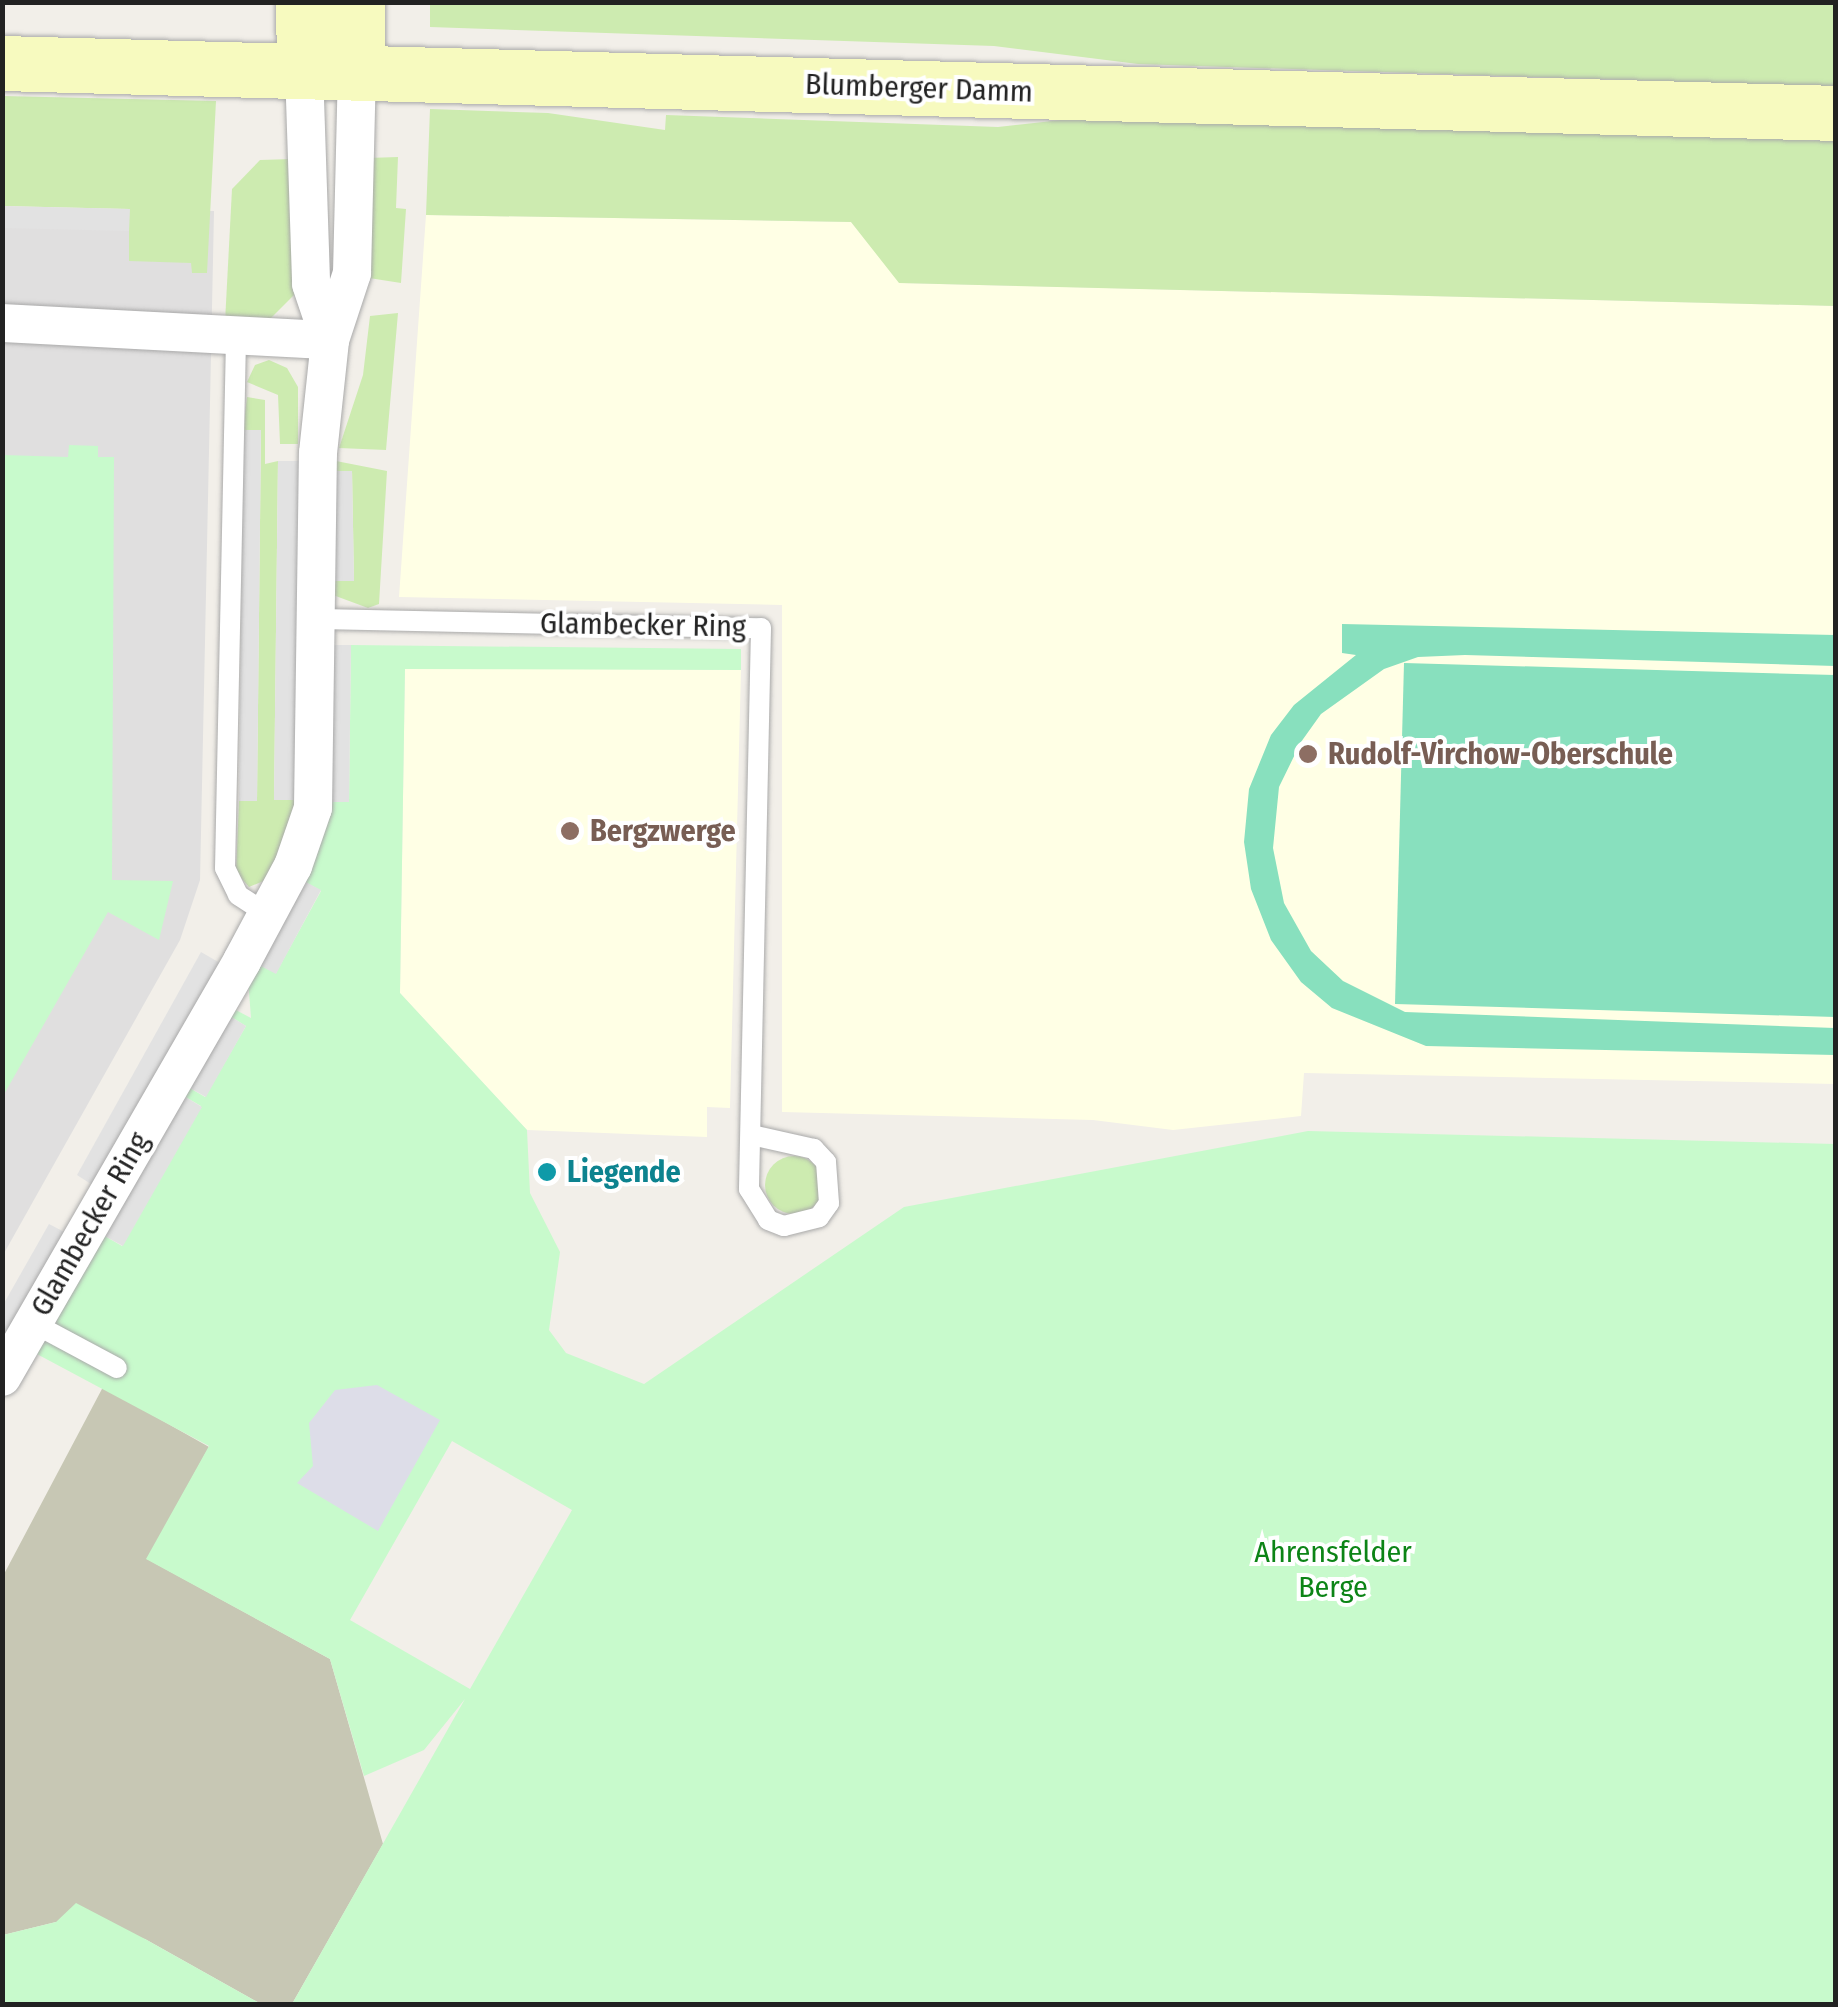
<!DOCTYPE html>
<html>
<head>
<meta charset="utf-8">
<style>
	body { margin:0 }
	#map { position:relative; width:1838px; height:2007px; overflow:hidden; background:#f2efe9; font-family:"Fira Sans Condensed",sans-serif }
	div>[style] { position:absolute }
	.residential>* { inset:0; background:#e0dfdf }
	.education>* { inset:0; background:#ffffe5 }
	.construction>* { inset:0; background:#c7c7b4 }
	.grass>* { inset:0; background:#cdebb0 }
	.round { border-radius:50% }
	.park>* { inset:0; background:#c8facc }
	.pitch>* { inset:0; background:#88e0be }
	.parking>* { inset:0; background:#e2e2e2 }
	.plaza>* { inset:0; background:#dddde8 }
	.roads { filter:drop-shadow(0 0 2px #a9a9a9) drop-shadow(0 0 2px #a9a9a9) }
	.lane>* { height:20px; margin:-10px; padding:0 10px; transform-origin:10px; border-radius:10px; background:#fff }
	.street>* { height:38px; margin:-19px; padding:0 19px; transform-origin:19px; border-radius:19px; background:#fff }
	.secondary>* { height:55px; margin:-27.5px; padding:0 27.5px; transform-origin:27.5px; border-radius:27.5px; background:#f7fabf }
	.dots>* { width:28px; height:28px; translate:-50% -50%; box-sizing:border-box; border:5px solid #fff; border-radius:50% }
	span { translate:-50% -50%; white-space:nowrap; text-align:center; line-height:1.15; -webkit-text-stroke:8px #fff; paint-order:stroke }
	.street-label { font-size:30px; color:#222 }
	.education-label { font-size:30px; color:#785e54; font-weight:700 }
	.left { translate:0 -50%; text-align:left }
	.culture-label { font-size:30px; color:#0d838f; font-weight:700 }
	.park-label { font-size:30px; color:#0c8416 }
	.frame { position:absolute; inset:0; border:5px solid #222; pointer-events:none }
</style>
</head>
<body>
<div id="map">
	<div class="residential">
		<div style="clip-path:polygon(3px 207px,214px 211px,200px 880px,180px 940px,3px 1255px)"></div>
	</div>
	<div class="education">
		<div style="clip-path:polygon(426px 215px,851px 222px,900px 283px,1835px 306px,1835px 1084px,1304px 1073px,1301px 1116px,1173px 1130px,1093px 1120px,782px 1112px,782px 605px,399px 597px)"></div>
		<div style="clip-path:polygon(405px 668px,741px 670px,730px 1108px,707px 1107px,707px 1137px,527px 1130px,400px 993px)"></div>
	</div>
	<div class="construction">
		<div style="clip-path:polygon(103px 1387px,209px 1447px,147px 1559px,330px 1659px,383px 1844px,292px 2004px,261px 2004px,145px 1939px,56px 1922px,3px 1935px,3px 1576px)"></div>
	</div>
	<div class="grass">
		<div style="clip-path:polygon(430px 2px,1835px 2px,1836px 87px,1138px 64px,994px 46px,430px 27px)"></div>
		<div style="clip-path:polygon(3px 96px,216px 101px,207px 273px,192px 273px,191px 263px,129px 261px,129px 209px,3px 206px)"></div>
		<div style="clip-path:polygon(430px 109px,548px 113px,665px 130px,666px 115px,998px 127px,1079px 118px,1835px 141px,1835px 306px,899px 283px,851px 222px,426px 215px)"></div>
		<div style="clip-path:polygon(398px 157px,396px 208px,406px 209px,401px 283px,369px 278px,368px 158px)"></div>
		<div style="clip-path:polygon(292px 159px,297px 292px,267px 322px,225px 322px,232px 189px,260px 160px)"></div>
		<div style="clip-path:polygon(398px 313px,386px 450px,339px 448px,363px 375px,370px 316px)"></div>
		<div style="clip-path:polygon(269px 360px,287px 368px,298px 387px,298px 444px,280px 444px,278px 395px,247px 382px,255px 365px)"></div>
		<div style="clip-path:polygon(247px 397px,265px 400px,265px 464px,278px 461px,274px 799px,296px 800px,292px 827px,266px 880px,249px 887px,236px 872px,239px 801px,257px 800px,261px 431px,243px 430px)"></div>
		<div style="clip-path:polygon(336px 461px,387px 471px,379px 604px,368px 608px,333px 595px,333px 581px,354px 580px,352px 471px,332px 471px)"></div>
		<div class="round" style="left:765px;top:1156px;width:58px;height:58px"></div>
	</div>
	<div class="park">
		<div style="clip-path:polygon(69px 445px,98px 446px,98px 457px,114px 457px,112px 880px,173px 881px,159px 940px,108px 912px,3px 1096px,3px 455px,68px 457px)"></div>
		<div style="clip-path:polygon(evenodd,351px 645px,741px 649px,741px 670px,405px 669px,400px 993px,527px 1130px,530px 1193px,560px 1252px,549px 1330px,566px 1353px,644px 1384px,904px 1207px,1308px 1131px,1835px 1144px,1835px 2004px,292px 2004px,465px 1699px,424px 1750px,364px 1776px,330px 1659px,146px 1559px,209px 1446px,35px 1353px,103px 1235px,122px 1246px,201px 1106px,182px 1095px,188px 1087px,205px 1097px,246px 1026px,228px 1015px,232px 1008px,251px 1018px,248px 979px,257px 964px,276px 973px,321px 891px,302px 880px,329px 802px,349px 802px,351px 645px,452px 1441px,572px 1510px,470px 1689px,350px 1620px,452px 1441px)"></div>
		<div style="clip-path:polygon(76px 1903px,145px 1939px,261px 2004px,3px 2004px,3px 1935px,56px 1922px)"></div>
	</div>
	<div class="pitch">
		<div style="clip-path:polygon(1342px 624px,1835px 635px,1835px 666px,1465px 655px,1418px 657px,1384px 669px,1321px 714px,1301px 742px,1279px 787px,1273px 848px,1284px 903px,1311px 951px,1343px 981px,1405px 1012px,1835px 1028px,1835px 1055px,1426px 1046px,1332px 1008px,1301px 982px,1271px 940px,1251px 889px,1244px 842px,1249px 789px,1271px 735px,1294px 705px,1356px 655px,1342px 653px)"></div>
		<div style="clip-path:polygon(1404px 663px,1835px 675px,1835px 1017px,1395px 1004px)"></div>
	</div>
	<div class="parking">
		<div style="clip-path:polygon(3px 206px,130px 209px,129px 231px,3px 228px)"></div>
		<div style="clip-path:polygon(243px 430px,261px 430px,257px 801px,239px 801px)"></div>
		<div style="clip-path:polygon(278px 461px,300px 461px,296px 800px,274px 800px)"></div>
		<div style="clip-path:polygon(332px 471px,352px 471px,354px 581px,333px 581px)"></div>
		<div style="clip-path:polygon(331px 645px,351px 645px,349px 802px,329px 802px)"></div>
		<div style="clip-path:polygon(302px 880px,321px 890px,276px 974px,257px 964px)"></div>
		<div style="clip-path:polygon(201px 952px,220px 963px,94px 1186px,77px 1175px)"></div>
		<div style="clip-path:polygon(228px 1015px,246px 1026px,206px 1097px,188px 1087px)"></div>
		<div style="clip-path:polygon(182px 1095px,202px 1107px,123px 1246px,103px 1235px)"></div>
		<div style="clip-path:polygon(49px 1224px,68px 1234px,3px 1349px,3px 1305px)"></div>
	</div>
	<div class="plaza">
		<div style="clip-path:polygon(377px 1385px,440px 1420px,378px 1531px,297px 1483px,313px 1466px,309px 1423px,335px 1390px)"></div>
	</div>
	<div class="roads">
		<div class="lane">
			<div style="left:236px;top:339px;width:529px;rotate:91.19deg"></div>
			<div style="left:225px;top:868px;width:30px;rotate:64deg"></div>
			<div style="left:238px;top:895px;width:35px;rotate:33deg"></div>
			<div style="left:318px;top:619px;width:443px;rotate:1.2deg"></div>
			<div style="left:761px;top:628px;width:561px;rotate:91.23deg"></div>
			<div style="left:749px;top:1189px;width:36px;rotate:58deg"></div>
			<div style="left:768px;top:1220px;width:17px;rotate:21deg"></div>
			<div style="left:784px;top:1226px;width:36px;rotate:-14deg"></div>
			<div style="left:819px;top:1217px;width:17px;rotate:-54deg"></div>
			<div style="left:829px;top:1203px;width:41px;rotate:-94.2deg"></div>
			<div style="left:826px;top:1162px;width:18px;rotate:-133deg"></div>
			<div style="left:814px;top:1149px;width:64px;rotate:-167.3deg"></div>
			<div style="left:33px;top:1323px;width:95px;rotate:28.2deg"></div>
		</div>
		<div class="street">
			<div style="left:304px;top:69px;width:215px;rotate:88.1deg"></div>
			<div style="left:311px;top:284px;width:59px;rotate:71.3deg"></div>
			<div style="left:2px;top:323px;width:328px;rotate:3deg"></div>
			<div style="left:2px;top:1377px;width:480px;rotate:-60deg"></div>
			<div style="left:242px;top:961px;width:108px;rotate:-61.8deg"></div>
			<div style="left:293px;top:866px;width:61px;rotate:-71deg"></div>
			<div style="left:313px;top:808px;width:355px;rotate:-89.2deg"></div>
			<div style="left:318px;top:453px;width:114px;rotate:-83.9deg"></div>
			<div style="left:330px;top:340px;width:71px;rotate:-71.8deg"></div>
			<div style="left:352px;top:273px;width:202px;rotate:-88.6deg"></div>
		</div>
		<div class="secondary">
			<div style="left:303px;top:2px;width:67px;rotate:89.1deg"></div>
			<div style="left:2px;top:63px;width:1835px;rotate:1.56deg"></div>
			<div style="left:357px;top:71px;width:69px;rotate:-90deg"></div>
		</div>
	</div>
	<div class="dots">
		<div style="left:1308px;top:754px;background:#8d6e63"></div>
		<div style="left:570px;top:831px;background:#8d6e63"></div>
		<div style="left:547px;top:1172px;background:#0f9aa8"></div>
	</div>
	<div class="street-label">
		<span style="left:919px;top:88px;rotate:2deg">Blumberger Damm</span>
		<span style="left:643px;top:625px;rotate:1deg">Glambecker Ring</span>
		<span style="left:90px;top:1224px;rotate:-60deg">Glambecker Ring</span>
	</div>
	<div class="education-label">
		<span class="left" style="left:1328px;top:754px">Rudolf-Virchow-Oberschule</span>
		<span class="left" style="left:590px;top:831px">Bergzwerge</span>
	</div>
	<div class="culture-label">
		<span class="left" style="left:567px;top:1172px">Liegende</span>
	</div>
	<div class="park-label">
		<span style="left:1333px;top:1569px">Ahrensfelder<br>Berge</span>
	</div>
	<div class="frame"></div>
</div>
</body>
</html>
